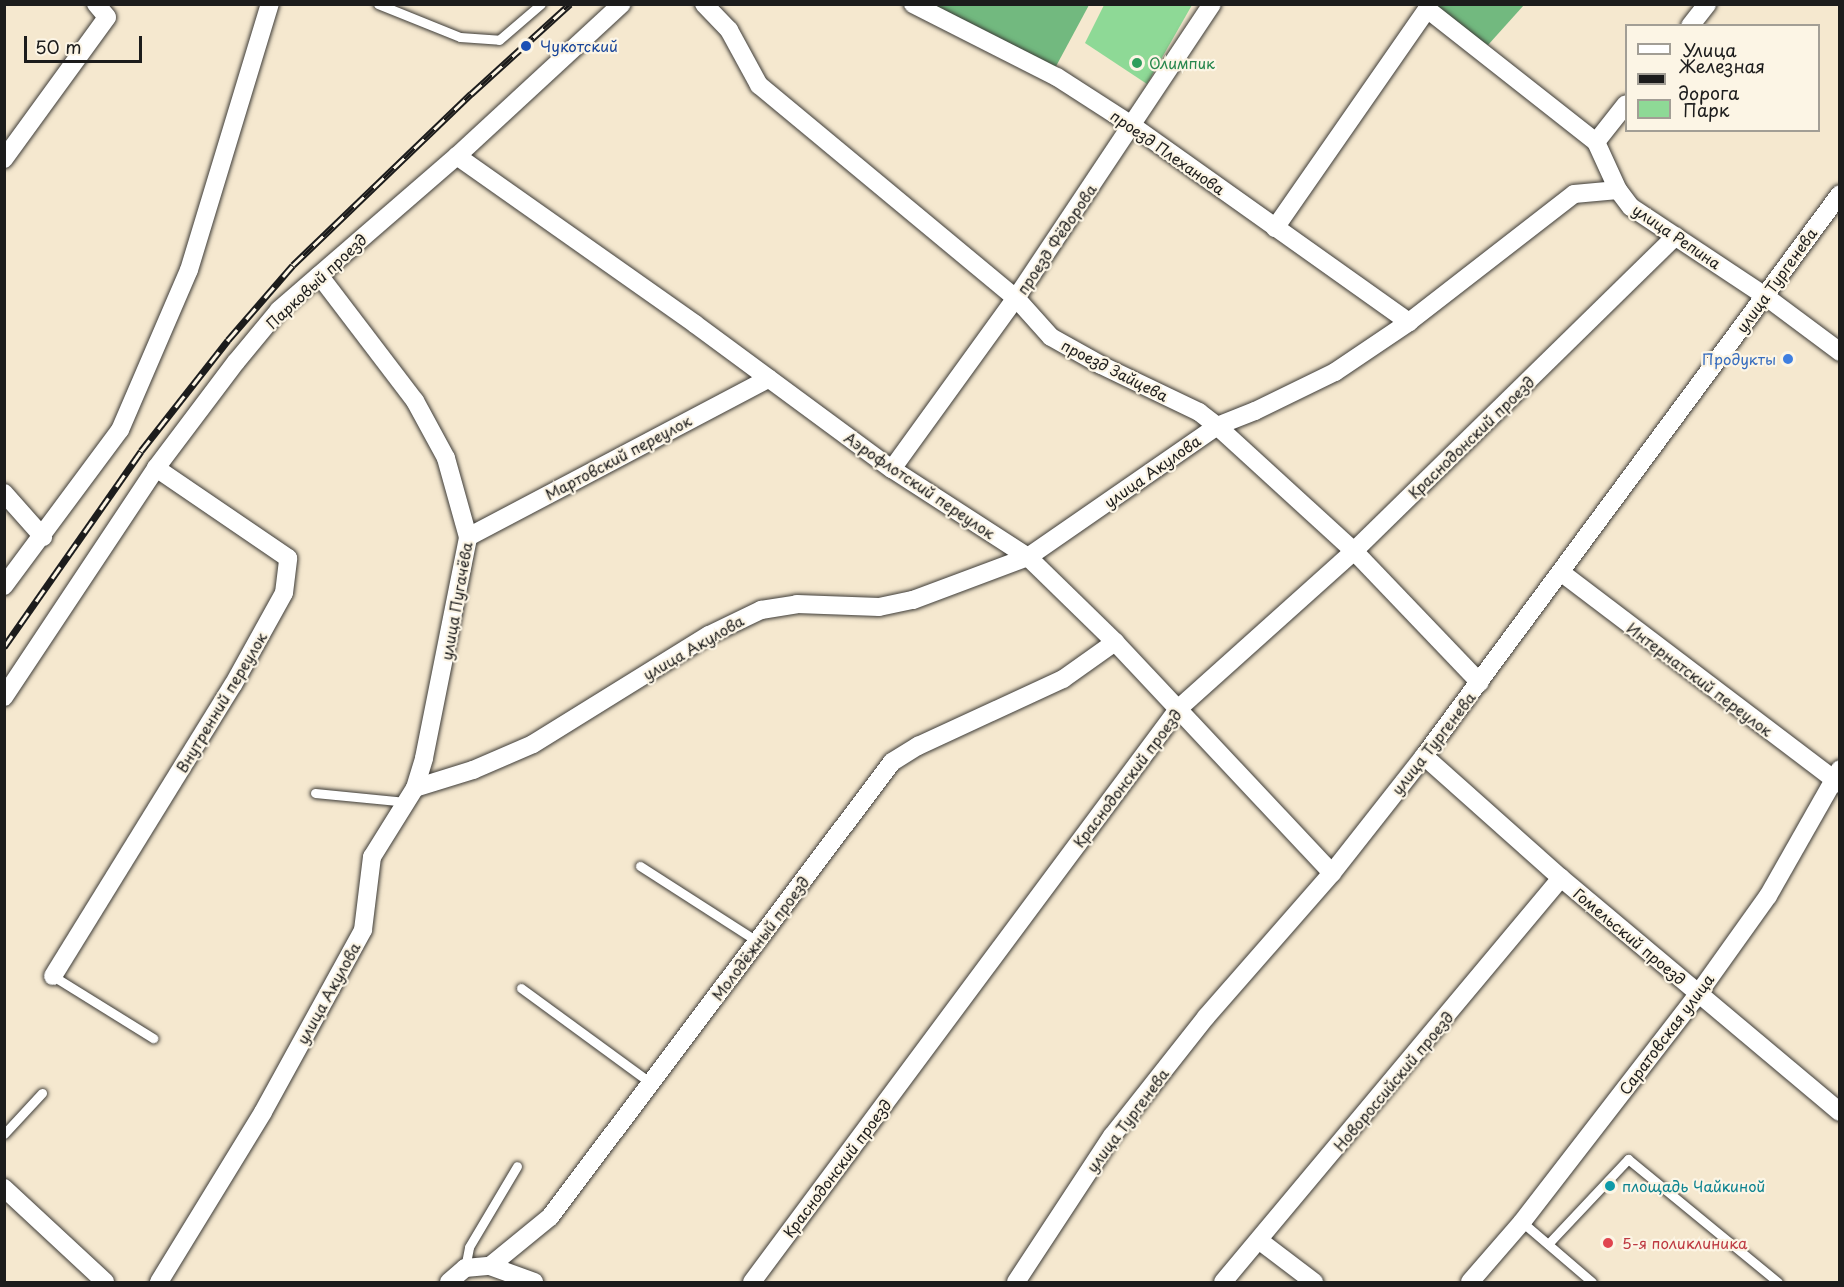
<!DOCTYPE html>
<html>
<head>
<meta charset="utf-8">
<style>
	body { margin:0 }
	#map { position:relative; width:1844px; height:1287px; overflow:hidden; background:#f5e8cf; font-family:"Playpen Sans",sans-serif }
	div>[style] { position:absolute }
	.green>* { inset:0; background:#8ed996 }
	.forest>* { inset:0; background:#72b97f }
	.roads { filter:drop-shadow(0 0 2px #3d3b37) drop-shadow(0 0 2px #3d3b37) }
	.lane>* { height:9px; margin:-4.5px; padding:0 4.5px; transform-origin:4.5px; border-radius:4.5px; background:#fff }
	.street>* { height:18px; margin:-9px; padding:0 9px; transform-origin:9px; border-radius:9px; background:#fff }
	.rail>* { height:7px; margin-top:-3.5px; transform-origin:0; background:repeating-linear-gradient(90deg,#fcf5e5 0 14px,#1c1c1c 0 28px); box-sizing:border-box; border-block:2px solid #1c1c1c }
	.dots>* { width:16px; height:16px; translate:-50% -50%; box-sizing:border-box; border:3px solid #fcf5e5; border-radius:50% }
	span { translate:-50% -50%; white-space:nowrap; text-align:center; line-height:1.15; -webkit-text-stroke:4.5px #fcf5e5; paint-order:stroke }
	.transit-label { font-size:15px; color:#164399 }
	.left { translate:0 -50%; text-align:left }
	.leisure-label { font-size:15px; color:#27864d }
	.street-label { font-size:15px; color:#1c1c1c }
	.shop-label { font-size:15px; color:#366cbe }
	.right { translate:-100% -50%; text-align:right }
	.culture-label { font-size:15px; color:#0d838f }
	.health-label { font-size:15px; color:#be3a42 }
	.frame { position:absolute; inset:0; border:6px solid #1c1c1c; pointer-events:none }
	.legend { position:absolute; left:1625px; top:24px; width:195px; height:108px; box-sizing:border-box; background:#fcf5e5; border:2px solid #a29e95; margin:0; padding:8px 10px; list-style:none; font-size:18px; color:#1c1c1c }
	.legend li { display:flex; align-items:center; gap:12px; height:30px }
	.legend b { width:30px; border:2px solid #a29e95 }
	.scale { position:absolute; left:24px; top:36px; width:118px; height:27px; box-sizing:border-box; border:3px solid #1c1c1c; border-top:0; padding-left:8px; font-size:18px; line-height:21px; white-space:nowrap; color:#1c1c1c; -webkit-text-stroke:4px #fcf5e5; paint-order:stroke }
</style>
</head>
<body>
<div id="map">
	<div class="green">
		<div style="clip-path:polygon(1104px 5px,1192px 5px,1147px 84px,1085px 43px)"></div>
	</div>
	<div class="forest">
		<div style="clip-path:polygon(923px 5px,1089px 5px,1054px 70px)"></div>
		<div style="clip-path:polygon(1424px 5px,1524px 5px,1488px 45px)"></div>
	</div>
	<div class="roads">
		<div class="lane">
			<div style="left:378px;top:4px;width:88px;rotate:21.9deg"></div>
			<div style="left:460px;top:37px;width:39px;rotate:4deg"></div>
			<div style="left:499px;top:40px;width:55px;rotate:-40.6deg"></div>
			<div style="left:315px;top:793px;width:91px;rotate:5.6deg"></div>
			<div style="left:640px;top:866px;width:139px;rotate:32.7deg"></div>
			<div style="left:53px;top:976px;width:118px;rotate:31.8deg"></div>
			<div style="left:521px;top:988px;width:161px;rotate:36.2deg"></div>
			<div style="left:4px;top:1134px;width:56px;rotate:-47.2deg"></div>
			<div style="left:1522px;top:1222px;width:92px;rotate:40.6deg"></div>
			<div style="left:1548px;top:1244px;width:117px;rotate:-46.7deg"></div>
			<div style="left:1628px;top:1159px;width:194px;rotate:39.4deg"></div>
			<div style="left:465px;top:1268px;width:21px;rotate:-79deg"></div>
			<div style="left:469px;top:1247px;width:94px;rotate:-59.3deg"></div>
		</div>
		<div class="street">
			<div style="left:704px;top:4px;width:36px;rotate:46deg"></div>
			<div style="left:729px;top:30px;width:63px;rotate:61.4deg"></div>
			<div style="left:759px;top:85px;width:334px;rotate:39.7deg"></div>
			<div style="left:1016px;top:298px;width:52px;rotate:48.1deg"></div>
			<div style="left:1051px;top:337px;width:57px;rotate:29.2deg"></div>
			<div style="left:1101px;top:365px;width:109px;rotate:25.6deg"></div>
			<div style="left:1199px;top:412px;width:23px;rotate:38deg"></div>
			<div style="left:1217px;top:426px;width:185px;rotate:42.4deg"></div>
			<div style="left:1354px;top:551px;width:182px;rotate:46.3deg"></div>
			<div style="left:913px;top:4px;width:161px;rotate:26.9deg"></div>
			<div style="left:1057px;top:77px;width:90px;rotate:32.8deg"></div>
			<div style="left:1133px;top:126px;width:339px;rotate:35.4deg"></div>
			<div style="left:1690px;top:26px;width:28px;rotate:-52deg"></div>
			<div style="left:1596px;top:142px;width:48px;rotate:-51.7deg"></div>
			<div style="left:457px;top:156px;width:291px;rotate:35.2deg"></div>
			<div style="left:695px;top:324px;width:245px;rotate:36.4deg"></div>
			<div style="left:892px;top:469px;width:162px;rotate:32.9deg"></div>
			<div style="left:1028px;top:557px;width:122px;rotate:44.3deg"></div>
			<div style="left:1115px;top:642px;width:317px;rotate:46.8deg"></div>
			<div style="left:4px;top:159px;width:175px;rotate:-54deg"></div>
			<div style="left:107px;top:17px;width:17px;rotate:-130deg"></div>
			<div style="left:1275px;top:228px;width:267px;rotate:-55.2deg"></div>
			<div style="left:1427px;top:9px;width:215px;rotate:38.2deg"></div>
			<div style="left:1596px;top:142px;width:53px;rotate:65.4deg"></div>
			<div style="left:1618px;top:190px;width:21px;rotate:53deg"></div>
			<div style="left:1631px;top:207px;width:161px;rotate:33.6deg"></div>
			<div style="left:1765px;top:296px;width:94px;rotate:36.7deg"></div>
			<div style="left:892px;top:469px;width:211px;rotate:-54.1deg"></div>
			<div style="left:1016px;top:298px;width:353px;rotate:-56.3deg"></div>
			<div style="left:4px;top:493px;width:59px;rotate:48.4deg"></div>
			<div style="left:468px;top:537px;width:340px;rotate:-27.8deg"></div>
			<div style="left:1562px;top:573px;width:349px;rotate:37.2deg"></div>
			<div style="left:4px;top:586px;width:194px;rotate:-53.4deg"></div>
			<div style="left:120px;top:430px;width:174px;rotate:-66.7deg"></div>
			<div style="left:189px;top:270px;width:278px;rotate:-73.1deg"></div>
			<div style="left:4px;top:697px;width:275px;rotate:-56.4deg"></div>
			<div style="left:156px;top:468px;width:133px;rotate:-53deg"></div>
			<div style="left:236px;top:362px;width:67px;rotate:-50.4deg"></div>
			<div style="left:279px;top:310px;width:235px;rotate:-40.9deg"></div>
			<div style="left:457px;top:156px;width:224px;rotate:-42.7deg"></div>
			<div style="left:1424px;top:756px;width:183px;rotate:41.7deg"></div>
			<div style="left:1561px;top:878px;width:364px;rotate:40deg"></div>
			<div style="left:415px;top:788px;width:61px;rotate:-17.2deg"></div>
			<div style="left:473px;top:770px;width:65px;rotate:-23.4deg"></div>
			<div style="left:533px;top:744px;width:207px;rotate:-31.8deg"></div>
			<div style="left:709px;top:635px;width:58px;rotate:-25.7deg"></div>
			<div style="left:761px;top:610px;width:36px;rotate:-9deg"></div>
			<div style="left:797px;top:604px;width:82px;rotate:2.1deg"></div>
			<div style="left:879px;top:607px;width:35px;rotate:-12deg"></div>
			<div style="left:913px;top:600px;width:123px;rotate:-20.5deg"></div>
			<div style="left:1028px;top:557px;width:230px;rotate:-34.7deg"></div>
			<div style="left:1217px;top:426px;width:41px;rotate:-21.5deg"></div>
			<div style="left:1255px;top:411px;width:89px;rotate:-26deg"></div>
			<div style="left:1335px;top:372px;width:89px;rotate:-34deg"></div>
			<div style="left:1409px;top:322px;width:209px;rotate:-37.8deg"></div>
			<div style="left:1574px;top:194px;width:44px;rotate:-5.2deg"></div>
			<div style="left:53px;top:976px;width:342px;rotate:-58.3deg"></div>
			<div style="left:233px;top:685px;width:105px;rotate:-61deg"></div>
			<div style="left:284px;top:593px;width:35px;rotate:-83deg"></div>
			<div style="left:288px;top:558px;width:160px;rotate:-145.7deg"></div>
			<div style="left:4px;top:1188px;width:138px;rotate:42.9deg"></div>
			<div style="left:1260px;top:1241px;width:68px;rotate:37.2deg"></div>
			<div style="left:490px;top:1266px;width:47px;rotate:20deg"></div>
			<div style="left:159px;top:1282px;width:199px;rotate:-58.5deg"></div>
			<div style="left:263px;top:1112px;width:208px;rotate:-61.2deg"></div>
			<div style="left:363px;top:930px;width:74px;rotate:-83deg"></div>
			<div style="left:372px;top:857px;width:81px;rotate:-58.1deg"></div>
			<div style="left:415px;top:788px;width:31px;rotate:-73deg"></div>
			<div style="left:424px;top:758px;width:225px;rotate:-78.7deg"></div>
			<div style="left:468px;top:537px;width:82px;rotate:-105.6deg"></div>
			<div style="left:446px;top:458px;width:65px;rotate:-118.5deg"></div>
			<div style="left:415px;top:401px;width:158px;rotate:-127.3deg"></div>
			<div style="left:449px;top:1282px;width:21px;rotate:-41deg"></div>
			<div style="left:465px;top:1268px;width:25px;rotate:-5deg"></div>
			<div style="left:490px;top:1266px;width:77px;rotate:-39.2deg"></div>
			<div style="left:550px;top:1217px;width:569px;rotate:-53.07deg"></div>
			<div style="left:892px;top:762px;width:31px;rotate:-32deg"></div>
			<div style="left:918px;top:746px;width:160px;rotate:-24.8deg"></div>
			<div style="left:1063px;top:679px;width:64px;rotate:-35.4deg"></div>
			<div style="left:752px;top:1282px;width:714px;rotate:-53.37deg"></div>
			<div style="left:1178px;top:709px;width:237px;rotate:-41.9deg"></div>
			<div style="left:1354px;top:551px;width:450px;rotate:-44.4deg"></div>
			<div style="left:1016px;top:1282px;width:175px;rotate:-56.7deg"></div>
			<div style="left:1112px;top:1136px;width:152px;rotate:-51.7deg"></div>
			<div style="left:1206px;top:1017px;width:191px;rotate:-48.8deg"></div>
			<div style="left:1332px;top:873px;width:149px;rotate:-51.8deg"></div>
			<div style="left:1424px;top:756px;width:699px;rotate:-53.49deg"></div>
			<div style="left:1223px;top:1282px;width:527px;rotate:-50.08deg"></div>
			<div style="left:1470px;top:1282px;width:79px;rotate:-49.1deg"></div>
			<div style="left:1522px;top:1222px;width:288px;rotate:-52.3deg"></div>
			<div style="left:1698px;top:994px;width:120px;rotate:-54.5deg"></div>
			<div style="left:1768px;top:896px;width:146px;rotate:-60.4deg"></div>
		</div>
	</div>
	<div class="rail">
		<div style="left:4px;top:647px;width:239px;rotate:-55deg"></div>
		<div style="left:141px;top:451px;width:141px;rotate:-51.9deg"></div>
		<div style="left:228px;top:340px;width:99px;rotate:-49.1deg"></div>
		<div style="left:293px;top:265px;width:247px;rotate:-43.9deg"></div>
		<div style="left:471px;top:94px;width:134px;rotate:-42.3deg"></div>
	</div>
	<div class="dots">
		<div style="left:526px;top:46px;background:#1a4fb4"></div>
		<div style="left:1137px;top:63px;background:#2e9e5b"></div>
		<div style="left:1788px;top:359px;background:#3f7fe0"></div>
		<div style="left:1610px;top:1186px;background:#0f9aa8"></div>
		<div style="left:1608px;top:1243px;background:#e0444e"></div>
	</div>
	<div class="transit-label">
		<span class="left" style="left:540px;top:46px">Чукотский</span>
	</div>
	<div class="leisure-label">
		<span class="left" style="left:1149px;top:63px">Олимпик</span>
	</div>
	<div class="street-label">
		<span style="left:1168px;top:152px;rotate:35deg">проезд Плеханова</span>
		<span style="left:1677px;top:236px;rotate:34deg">улица Репина</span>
		<span style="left:1056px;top:239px;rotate:-56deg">проезд Фёдорова</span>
		<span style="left:1776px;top:280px;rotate:-54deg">улица Тургенева</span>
		<span style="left:316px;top:281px;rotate:-43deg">Парковый проезд</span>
		<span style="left:1115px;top:370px;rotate:27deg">проезд Зайцева</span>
		<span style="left:1471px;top:437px;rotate:-44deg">Краснодонский проезд</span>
		<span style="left:618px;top:457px;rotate:-28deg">Мартовский переулок</span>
		<span style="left:1152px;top:471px;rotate:-35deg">улица Акулова</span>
		<span style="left:920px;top:485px;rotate:34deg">Аэрофлотский переулок</span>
		<span style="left:456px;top:601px;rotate:-80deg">улица Пугачёва</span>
		<span style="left:693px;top:647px;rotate:-30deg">улица Акулова</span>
		<span style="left:1700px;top:679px;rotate:37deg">Интернатский переулок</span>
		<span style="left:221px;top:702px;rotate:-59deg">Внутренний переулок</span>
		<span style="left:1433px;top:743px;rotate:-52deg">улица Тургенева</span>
		<span style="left:1127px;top:778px;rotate:-53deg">Краснодонский проезд</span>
		<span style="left:1630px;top:936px;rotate:40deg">Гомельский проезд</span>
		<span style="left:760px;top:938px;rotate:-53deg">Молодёжный проезд</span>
		<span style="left:328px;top:993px;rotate:-61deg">улица Акулова</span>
		<span style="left:1666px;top:1034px;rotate:-53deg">Саратовская улица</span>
		<span style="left:1393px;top:1081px;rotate:-50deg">Новороссийский проезд</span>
		<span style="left:1127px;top:1120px;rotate:-53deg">улица Тургенева</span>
		<span style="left:837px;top:1168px;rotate:-53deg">Краснодонский проезд</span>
	</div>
	<div class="shop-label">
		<span class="right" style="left:1776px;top:359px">Продукты</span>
	</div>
	<div class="culture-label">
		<span class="left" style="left:1622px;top:1186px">площадь Чайкиной</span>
	</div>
	<div class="health-label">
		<span class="left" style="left:1622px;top:1243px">5-я поликлиника</span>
	</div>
	<div class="frame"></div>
	<ul class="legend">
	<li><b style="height:8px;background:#fff"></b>Улица</li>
	<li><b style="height:8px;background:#1c1c1c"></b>Железная дорога</li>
	<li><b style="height:16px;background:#8ed996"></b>Парк</li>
	</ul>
	<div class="scale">50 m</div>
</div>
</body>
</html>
